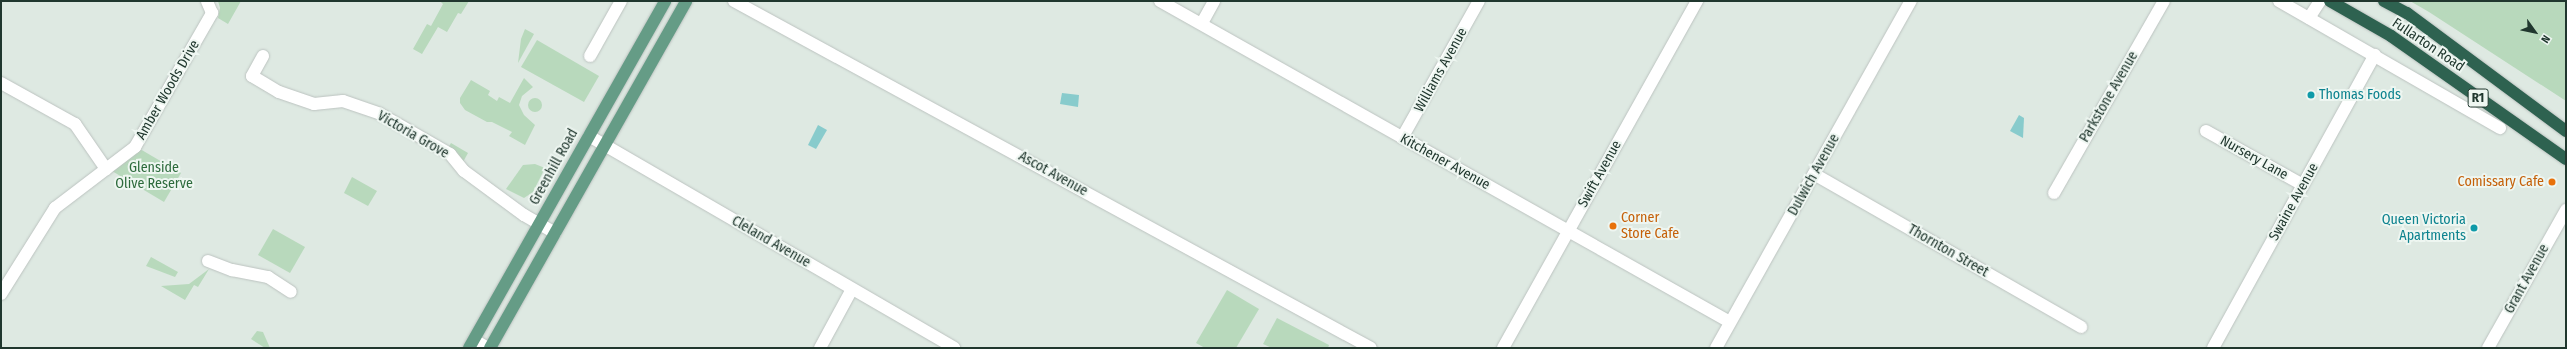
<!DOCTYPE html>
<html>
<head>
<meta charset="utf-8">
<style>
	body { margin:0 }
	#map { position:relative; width:2567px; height:349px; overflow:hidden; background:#dee9e2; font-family:"Fira Sans Condensed",sans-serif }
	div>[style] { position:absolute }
	.green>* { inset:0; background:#b8d9bc }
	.round { border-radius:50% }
	.water>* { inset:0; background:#88cbcc }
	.roads { filter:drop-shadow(0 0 1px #bcc3c0) drop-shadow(0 0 1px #bcc3c0) }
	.minor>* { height:12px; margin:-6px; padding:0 6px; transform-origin:6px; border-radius:6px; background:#fff }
	.major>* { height:12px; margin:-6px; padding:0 6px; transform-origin:6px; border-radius:6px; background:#659c86 }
	.highway>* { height:12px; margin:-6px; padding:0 6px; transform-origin:6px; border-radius:6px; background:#2e6250 }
	.dots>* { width:11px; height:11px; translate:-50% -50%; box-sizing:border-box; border:2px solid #eef6f1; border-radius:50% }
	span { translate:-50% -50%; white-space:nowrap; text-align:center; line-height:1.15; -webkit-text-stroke:4px #eef6f1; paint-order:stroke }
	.shield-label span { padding:1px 3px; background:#eef6f1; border:1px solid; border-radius:3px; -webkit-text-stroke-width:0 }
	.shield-label { font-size:13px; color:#20372e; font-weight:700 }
	.street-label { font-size:14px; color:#20372e }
	.culture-label { font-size:14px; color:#0d838f }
	.left { translate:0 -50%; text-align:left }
	.right { translate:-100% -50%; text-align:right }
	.park-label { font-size:14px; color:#2d6b3c }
	.food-label { font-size:14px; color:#c56008 }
	.frame { position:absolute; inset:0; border:2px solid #20372e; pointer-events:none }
	.north { position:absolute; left:2515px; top:12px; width:40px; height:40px; -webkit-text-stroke:3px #eef6f1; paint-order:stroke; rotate:123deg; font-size:11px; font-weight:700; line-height:16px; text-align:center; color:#20372e }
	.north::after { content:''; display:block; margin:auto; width:14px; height:18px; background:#20372e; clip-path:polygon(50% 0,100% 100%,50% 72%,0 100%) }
</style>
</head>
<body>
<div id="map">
	<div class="green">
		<div style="clip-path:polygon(218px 1px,241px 1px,228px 24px,218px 18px,220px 8px)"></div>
		<div style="clip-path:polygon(440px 1px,469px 1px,461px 14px,458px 13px,447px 32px,438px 27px,422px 54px,413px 49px,427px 24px,431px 26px,443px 4px)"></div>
		<div style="clip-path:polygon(2410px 1px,2566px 1px,2566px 101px,2429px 12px)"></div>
		<div style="clip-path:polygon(525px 29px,534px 34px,518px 63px,521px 39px)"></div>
		<div style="clip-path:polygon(537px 40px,599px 76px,584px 102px,521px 67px)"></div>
		<div style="clip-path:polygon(524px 78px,533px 87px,522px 96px,519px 105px,524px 115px,535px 125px,525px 145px,509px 136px,512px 132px,492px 122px,487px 122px,465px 110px,460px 103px,460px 98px,471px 80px,490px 91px,488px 95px,497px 101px,499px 97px,510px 103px)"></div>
		<div class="round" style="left:528px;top:98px;width:14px;height:14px"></div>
		<div style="clip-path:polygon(451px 143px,468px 153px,463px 162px,448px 148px)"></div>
		<div style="clip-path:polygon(140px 149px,181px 173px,164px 202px,112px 171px)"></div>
		<div style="clip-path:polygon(535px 164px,545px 168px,533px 192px,524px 198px,506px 189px,523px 165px)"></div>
		<div style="clip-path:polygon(352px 177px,377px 191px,368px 206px,344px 193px)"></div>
		<div style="clip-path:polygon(273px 229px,305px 247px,290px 273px,258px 255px)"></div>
		<div style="clip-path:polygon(151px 257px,178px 272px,175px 277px,146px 266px)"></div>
		<div style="clip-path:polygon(209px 269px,198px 287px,194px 285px,185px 300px,161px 286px,189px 284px)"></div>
		<div style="clip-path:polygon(1227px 290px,1259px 309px,1236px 348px,1205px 348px,1196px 343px)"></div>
		<div style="clip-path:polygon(1277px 318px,1329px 345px,1328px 348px,1272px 348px,1263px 344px)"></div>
		<div style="clip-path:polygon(257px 331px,263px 332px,270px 348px,265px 348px,251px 339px)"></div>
	</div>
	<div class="water">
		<div style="clip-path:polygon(1062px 93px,1079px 95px,1078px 107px,1060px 104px)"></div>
		<div style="clip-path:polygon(2019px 115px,2024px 118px,2023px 138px,2010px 131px)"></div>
		<div style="clip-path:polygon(818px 125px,827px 130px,816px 149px,808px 145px)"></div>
	</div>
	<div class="roads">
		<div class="minor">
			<div style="left:734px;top:1px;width:725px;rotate:28.58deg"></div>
			<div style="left:1160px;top:1px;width:654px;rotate:29.39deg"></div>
			<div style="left:2279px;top:1px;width:255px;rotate:29.9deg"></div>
			<div style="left:2309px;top:18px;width:20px;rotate:-57deg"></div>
			<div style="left:1202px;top:23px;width:25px;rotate:-61deg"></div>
			<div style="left:263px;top:56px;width:23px;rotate:119deg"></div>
			<div style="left:252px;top:76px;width:31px;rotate:31deg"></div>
			<div style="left:279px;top:92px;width:37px;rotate:19deg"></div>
			<div style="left:314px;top:104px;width:29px;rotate:-6deg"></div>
			<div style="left:343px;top:101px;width:39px;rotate:19deg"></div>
			<div style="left:380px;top:114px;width:81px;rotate:29.7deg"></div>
			<div style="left:450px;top:154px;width:22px;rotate:51deg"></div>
			<div style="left:464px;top:171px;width:74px;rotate:36.3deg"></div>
			<div style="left:524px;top:215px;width:36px;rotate:30deg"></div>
			<div style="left:590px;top:56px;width:63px;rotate:-60.6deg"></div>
			<div style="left:1px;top:83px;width:85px;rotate:29deg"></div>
			<div style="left:75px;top:124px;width:55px;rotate:55.4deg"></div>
			<div style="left:2206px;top:131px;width:111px;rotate:29.1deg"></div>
			<div style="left:589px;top:136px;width:422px;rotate:30.1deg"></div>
			<div style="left:1402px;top:138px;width:157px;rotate:-60.7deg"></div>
			<div style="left:1814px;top:174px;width:308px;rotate:29.8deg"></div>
			<div style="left:2054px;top:193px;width:221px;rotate:-60.2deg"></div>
			<div style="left:208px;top:261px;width:26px;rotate:21deg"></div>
			<div style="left:232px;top:270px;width:37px;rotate:11deg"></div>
			<div style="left:268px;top:277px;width:27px;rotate:33deg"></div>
			<div style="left:1px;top:294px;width:102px;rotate:-57.9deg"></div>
			<div style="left:55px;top:208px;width:101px;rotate:-37.3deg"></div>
			<div style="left:135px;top:147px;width:155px;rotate:-60.1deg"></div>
			<div style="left:212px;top:13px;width:13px;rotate:-113deg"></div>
			<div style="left:474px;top:340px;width:16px;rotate:30deg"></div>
			<div style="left:820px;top:348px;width:67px;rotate:-61.5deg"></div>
			<div style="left:1503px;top:348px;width:398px;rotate:-60.8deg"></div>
			<div style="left:1716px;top:348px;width:398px;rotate:-60.7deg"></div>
			<div style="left:2213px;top:348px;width:335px;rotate:-61.1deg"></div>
			<div style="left:2488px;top:348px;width:159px;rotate:-60.5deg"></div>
		</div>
		<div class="major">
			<div style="left:469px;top:348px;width:399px;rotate:-60.5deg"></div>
			<div style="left:490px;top:348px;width:399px;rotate:-60.5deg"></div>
		</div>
		<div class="highway">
			<div style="left:2330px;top:1px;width:70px;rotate:29.8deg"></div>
			<div style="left:2391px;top:36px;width:214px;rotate:35.1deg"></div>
			<div style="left:2384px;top:1px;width:26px;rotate:28deg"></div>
			<div style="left:2407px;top:13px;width:198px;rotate:36.6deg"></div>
		</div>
	</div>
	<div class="dots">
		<div style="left:2311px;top:95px;background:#0f9aa8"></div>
		<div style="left:2552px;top:182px;background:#e8710a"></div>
		<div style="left:1613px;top:226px;background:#e8710a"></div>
		<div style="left:2474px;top:228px;background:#0f9aa8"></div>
	</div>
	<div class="shield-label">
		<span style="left:2478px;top:98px">R1</span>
	</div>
	<div class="street-label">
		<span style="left:2428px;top:45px;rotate:34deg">Fullarton Road</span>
		<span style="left:1441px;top:70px;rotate:-61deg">Williams Avenue</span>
		<span style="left:168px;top:90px;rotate:-60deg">Amber Woods Drive</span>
		<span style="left:2109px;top:97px;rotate:-60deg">Parkstone Avenue</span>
		<span style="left:413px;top:135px;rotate:30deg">Victoria Grove</span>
		<span style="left:2254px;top:158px;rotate:29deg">Nursery Lane</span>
		<span style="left:1445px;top:162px;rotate:29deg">Kitchener Avenue</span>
		<span style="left:554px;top:167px;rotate:-61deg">Greenhill Road</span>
		<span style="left:1053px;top:174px;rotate:29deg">Ascot Avenue</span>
		<span style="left:1600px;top:174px;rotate:-61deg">Swift Avenue</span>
		<span style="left:1814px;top:175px;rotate:-61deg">Dulwich Avenue</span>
		<span style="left:2294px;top:202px;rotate:-61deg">Swaine Avenue</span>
		<span style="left:771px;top:242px;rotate:30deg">Cleland Avenue</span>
		<span style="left:1948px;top:251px;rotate:30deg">Thornton Street</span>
		<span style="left:2527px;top:279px;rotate:-61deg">Grant Avenue</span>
	</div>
	<div class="culture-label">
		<span class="left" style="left:2319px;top:95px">Thomas Foods</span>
		<span class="right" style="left:2466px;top:228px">Queen Victoria<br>Apartments</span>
	</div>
	<div class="park-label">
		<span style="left:154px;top:176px">Glenside<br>Olive Reserve</span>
	</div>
	<div class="food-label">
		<span class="right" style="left:2544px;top:182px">Comissary Cafe</span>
		<span class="left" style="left:1621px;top:226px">Corner<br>Store Cafe</span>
	</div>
	<div class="frame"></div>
	<div class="north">N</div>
</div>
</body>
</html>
